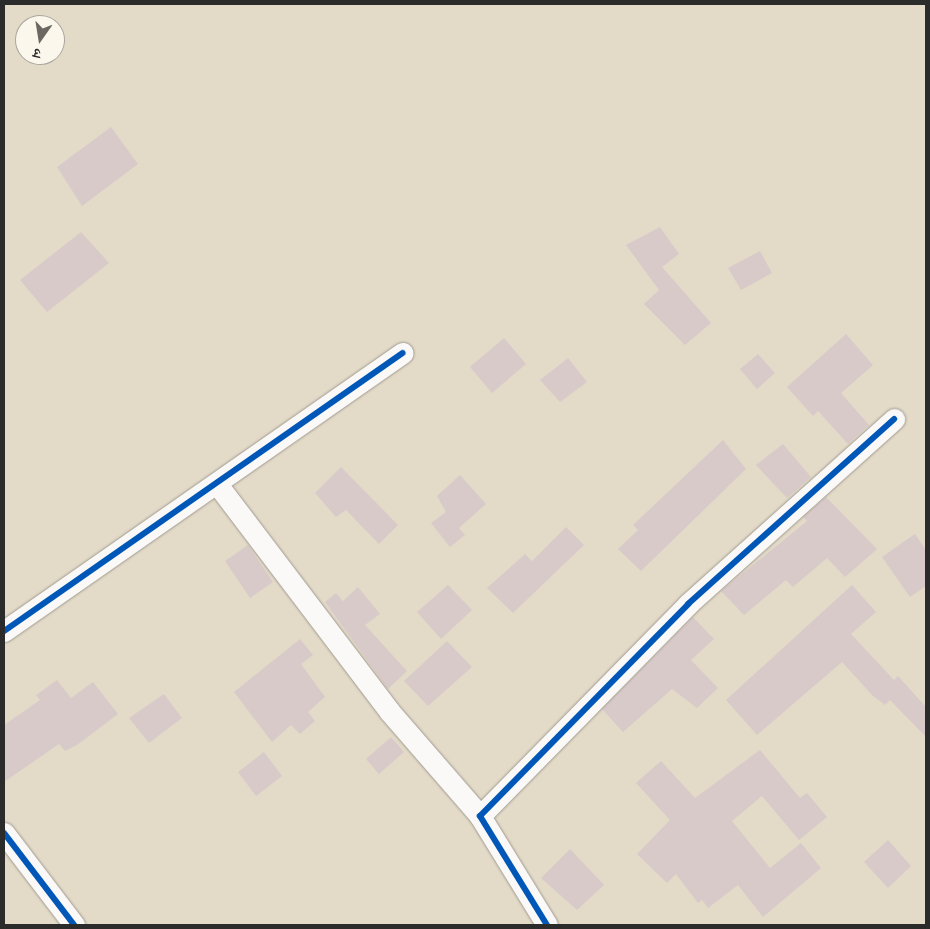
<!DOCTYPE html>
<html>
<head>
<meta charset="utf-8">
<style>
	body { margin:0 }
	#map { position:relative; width:930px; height:929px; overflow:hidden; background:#e3dac8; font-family:"EB Garamond","Noto Serif Devanagari",serif }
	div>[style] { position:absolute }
	.building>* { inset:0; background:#d9caca }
	.roads { filter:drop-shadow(0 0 1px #a09b91) drop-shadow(0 0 1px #a09b91) }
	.minor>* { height:21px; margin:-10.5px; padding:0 10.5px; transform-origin:10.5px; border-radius:10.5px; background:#fbf9f7 }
	.cycleway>* { height:6px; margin:-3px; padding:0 3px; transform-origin:3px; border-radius:3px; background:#0057b8 }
	span { translate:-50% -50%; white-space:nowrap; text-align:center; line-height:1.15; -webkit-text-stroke:5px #fbf7ec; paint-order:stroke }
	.frame { position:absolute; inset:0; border:5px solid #2b2b2b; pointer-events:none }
	.north { position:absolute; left:15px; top:15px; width:50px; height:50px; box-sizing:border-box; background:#fbf7ec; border:1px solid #a8a59f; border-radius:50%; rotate:193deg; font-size:14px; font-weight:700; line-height:20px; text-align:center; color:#2b2b2b }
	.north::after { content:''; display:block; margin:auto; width:18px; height:22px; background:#6b6862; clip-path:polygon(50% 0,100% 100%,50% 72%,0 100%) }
</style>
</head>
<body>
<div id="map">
	<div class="building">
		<div style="clip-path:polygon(111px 127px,138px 164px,82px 206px,57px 167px)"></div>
		<div style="clip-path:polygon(660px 227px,679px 254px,662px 267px,711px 323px,685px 345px,644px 304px,659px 290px,626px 245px)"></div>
		<div style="clip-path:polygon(81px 232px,109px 263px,47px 312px,20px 280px)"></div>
		<div style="clip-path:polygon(760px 251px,772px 273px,741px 290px,728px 268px)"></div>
		<div style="clip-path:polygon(846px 334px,873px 365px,841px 393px,869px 425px,848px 444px,818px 411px,813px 416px,787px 387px)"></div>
		<div style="clip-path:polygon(504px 338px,526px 364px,492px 393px,470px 367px)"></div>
		<div style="clip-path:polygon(758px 354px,775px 373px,757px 389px,740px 369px)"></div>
		<div style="clip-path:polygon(568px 358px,587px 382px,560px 402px,540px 380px)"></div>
		<div style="clip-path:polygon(723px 440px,746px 469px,641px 571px,618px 549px,638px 530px,633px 525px)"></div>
		<div style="clip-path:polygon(783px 444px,811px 477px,787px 498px,756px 465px)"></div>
		<div style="clip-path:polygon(341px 467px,398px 525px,379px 544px,346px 510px,336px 517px,315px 493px)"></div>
		<div style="clip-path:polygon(460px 475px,486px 504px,459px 528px,465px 535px,450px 547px,431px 523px,446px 512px,437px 496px)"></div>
		<div style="clip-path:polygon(826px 497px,877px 549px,845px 577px,827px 558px,793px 587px,786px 580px,744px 615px,721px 591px,807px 521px,803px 517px)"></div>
		<div style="clip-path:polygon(566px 527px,584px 545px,513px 613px,487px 588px,525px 554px,532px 561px)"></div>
		<div style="clip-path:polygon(915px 534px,926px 550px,926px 586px,910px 597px,882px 557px)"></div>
		<div style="clip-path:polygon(248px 545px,273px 582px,250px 598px,225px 561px)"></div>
		<div style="clip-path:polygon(448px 585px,472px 610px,441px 639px,417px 612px)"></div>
		<div style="clip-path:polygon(852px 585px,876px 612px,851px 634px,894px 680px,898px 676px,926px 707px,926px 737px,890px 700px,885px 705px,873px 696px,842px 662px,757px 735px,726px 700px)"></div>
		<div style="clip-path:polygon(358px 587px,380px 614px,365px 625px,407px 671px,388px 689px,325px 602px,336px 593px,343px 601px)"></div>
		<div style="clip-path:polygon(693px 617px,714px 639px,691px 660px,718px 688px,697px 708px,672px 689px,623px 732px,602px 709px)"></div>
		<div style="clip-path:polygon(300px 639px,313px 655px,301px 664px,325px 697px,308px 712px,315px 721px,300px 734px,291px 725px,272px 742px,234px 692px)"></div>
		<div style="clip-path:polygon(447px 641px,472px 667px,428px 706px,404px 681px)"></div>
		<div style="clip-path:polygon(57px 680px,71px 698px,93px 682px,118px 714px,77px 745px,65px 751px,59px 744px,4px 782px,4px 725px,40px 700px,36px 695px)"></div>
		<div style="clip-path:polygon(164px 694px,182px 718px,149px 743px,129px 718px)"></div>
		<div style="clip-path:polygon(391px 737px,404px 752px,379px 774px,366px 759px)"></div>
		<div style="clip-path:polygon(760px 750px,800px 798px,807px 793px,827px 817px,799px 840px,762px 796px,732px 821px,770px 868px,801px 843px,821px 868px,763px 917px,738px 885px,708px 908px,702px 900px,698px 903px,676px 874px,667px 883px,637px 854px,670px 820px,636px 783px,661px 761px,695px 798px)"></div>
		<div style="clip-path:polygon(264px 752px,282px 776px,256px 796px,238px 772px)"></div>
		<div style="clip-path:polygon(888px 840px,911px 866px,888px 888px,864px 862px)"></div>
		<div style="clip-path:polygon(570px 849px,604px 885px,577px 910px,541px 878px)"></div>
	</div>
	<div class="roads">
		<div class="minor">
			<div style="left:217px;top:484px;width:286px;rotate:52.8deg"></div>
			<div style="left:390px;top:712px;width:138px;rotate:49.1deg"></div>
			<div style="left:4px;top:631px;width:486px;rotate:-34.9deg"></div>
			<div style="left:4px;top:833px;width:116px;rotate:52.7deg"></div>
			<div style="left:547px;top:925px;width:128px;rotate:-121.6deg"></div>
			<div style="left:480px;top:816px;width:297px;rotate:-45.5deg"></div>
			<div style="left:688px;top:604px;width:277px;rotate:-41.9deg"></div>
		</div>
	</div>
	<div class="cycleway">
		<div style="left:4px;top:631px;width:486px;rotate:-34.9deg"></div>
		<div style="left:4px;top:833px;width:116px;rotate:52.7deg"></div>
		<div style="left:547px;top:925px;width:128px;rotate:-121.6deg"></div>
		<div style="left:480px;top:816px;width:297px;rotate:-45.5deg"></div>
		<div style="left:688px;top:604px;width:277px;rotate:-41.9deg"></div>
	</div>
	<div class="frame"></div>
	<div class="north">उ</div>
</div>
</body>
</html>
